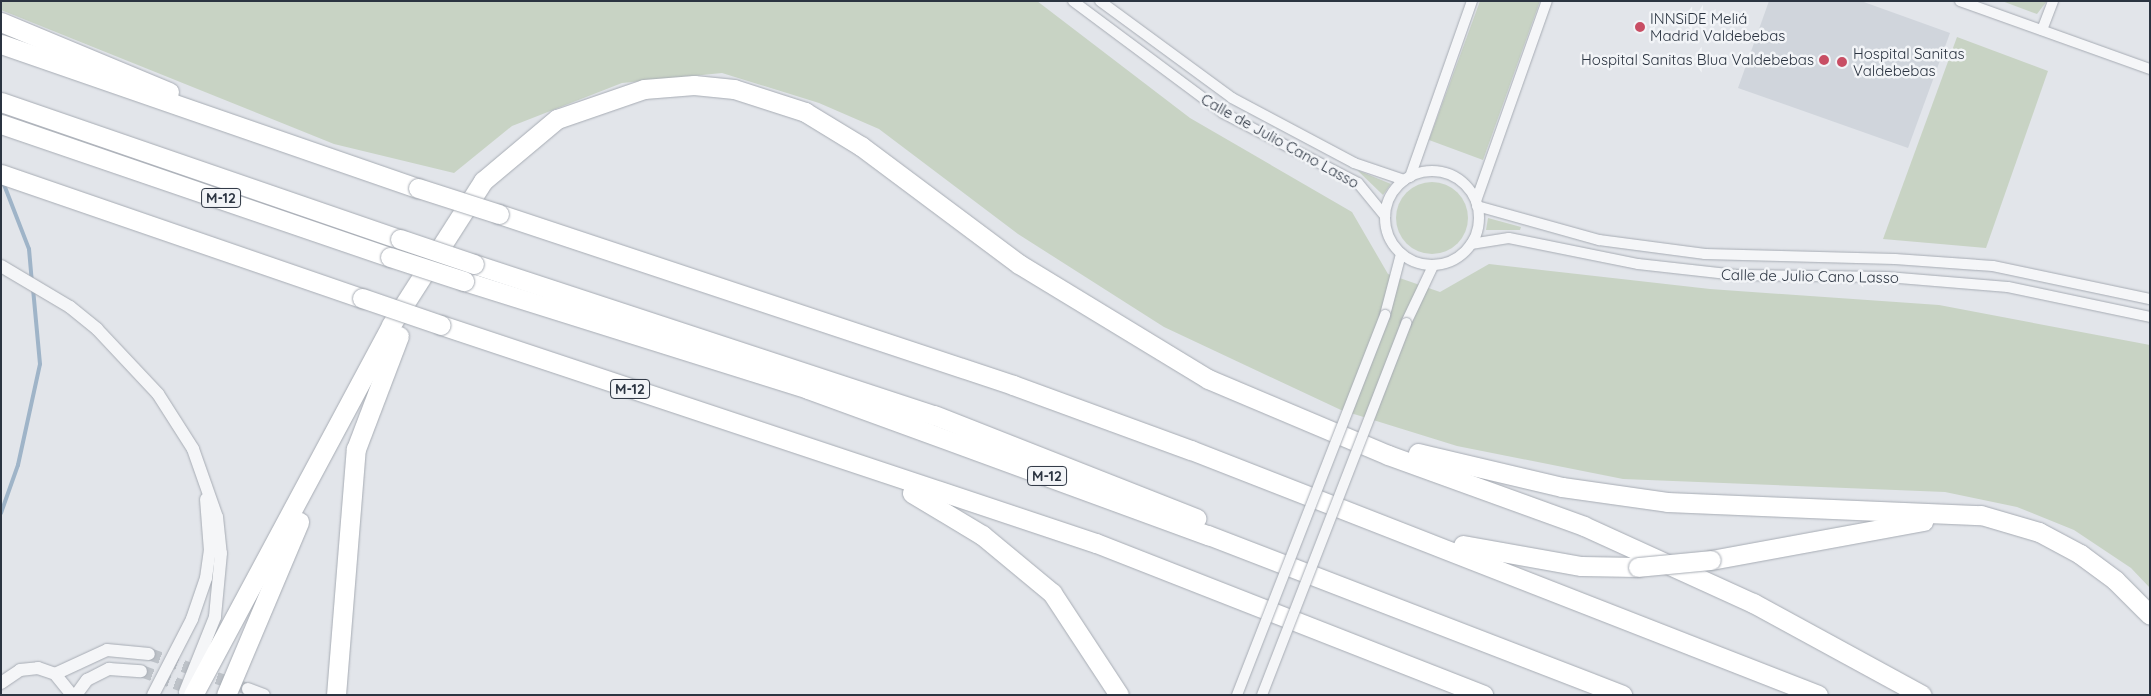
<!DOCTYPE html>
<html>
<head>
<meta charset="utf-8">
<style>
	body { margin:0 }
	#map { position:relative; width:2151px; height:696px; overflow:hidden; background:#e2e5ea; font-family:Quicksand,sans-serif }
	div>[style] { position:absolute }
	.built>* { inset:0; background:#d0d5dc }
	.green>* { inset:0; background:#c8d3c4 }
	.round { border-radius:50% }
	.stream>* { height:4px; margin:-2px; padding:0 2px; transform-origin:2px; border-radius:2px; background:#9fb4c8 }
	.tertiary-tunnel>* { height:12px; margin-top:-6px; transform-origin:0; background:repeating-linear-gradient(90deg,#bdc2c8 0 12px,transparent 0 18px) }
	.roads { filter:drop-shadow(0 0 1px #a7acb4) drop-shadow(0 0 1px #a7acb4) }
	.minor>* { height:10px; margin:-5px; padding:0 5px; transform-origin:5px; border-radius:5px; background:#f5f6f8 }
	.minor>.ring { margin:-5px; padding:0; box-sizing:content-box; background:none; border:10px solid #f5f6f8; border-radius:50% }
	.tertiary>* { height:12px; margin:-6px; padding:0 6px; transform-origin:6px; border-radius:6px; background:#f5f6f8 }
	.motorway>* { height:19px; margin:-9.5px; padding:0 9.5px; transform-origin:9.5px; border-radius:9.5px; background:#fff }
	.bridges { filter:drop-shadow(0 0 1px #a7acb4) drop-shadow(0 0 1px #a7acb4) }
	.minor-bridge>* { height:10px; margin:-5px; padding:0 5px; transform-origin:5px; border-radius:5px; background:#f5f6f8 }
	.motorway-bridge>* { height:19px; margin:-9.5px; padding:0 9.5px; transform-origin:9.5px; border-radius:9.5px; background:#fff }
	.dots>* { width:14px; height:14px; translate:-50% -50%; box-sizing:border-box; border:2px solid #f2f4f7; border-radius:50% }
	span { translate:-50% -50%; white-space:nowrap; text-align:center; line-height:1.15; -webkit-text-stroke:5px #f2f4f7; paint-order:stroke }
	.shield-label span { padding:1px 4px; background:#f2f4f7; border:1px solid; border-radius:4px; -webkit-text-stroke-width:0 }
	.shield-label { font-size:14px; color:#2b3441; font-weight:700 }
	.poi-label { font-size:15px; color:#2b3441 }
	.left { translate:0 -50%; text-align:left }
	.right { translate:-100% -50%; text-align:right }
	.street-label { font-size:15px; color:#2b3441 }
	.frame { position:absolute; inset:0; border:2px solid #2b3441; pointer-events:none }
</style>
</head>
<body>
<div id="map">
	<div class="built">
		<div style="clip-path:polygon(1769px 1px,1861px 1px,1950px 33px,1908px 148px,1738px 88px)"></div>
	</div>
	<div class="green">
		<div style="clip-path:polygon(1px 1px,1037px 1px,1190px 118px,1352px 212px,1388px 274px,1440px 292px,1489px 264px,1710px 289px,1939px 305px,2150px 345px,2150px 588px,2131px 568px,2074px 530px,2017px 507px,1945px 492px,1623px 479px,1457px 446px,1341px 410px,1164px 327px,1018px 234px,879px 129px,819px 103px,722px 73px,622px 83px,512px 126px,454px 173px,334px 144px,1px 10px)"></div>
		<div style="clip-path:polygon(1480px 1px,1540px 1px,1483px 160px,1429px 140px)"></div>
		<div style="clip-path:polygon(2002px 1px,2047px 1px,2037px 14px)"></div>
		<div style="clip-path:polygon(1957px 37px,2048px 71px,1986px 248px,1883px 239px)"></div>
		<div style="clip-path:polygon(1357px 170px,1391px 184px,1383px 195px)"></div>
		<div class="round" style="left:1396px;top:182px;width:72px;height:72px"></div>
		<div style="clip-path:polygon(1488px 218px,1521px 227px,1520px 230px,1486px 230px)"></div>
	</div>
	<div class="stream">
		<div style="left:3px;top:182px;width:72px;rotate:68.8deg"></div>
		<div style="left:29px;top:249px;width:33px;rotate:85deg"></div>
		<div style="left:1px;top:513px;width:51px;rotate:-70.5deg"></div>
		<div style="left:18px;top:465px;width:103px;rotate:-77.7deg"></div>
		<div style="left:40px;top:364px;width:75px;rotate:-95.3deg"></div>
	</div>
	<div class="tertiary-tunnel">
		<div style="left:149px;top:654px;width:105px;rotate:19.5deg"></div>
		<div style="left:141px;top:671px;width:71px;rotate:19.7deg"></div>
	</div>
	<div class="roads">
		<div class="minor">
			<div style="left:1073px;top:1px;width:187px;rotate:36.7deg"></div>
			<div style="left:1223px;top:113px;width:152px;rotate:27.4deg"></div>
			<div style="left:1358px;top:183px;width:43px;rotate:50.7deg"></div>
			<div style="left:1100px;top:1px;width:164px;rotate:36.3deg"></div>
			<div style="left:1232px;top:98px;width:138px;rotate:28deg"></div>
			<div style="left:1354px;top:163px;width:53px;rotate:18.8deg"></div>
			<div style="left:1960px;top:1px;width:202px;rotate:19.7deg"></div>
			<div style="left:2042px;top:30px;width:31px;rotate:-69deg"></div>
			<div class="ring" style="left:1385px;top:171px;width:84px;height:84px"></div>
			<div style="left:1410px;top:177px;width:187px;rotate:-70.6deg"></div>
			<div style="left:1476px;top:201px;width:212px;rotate:-70.5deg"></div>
			<div style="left:1477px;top:206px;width:127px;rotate:15.6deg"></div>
			<div style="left:1599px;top:240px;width:107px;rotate:7.5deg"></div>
			<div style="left:1705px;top:254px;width:190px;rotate:1.5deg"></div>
			<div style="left:1895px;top:259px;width:98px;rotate:4.1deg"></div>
			<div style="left:1993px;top:266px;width:160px;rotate:11.9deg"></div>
			<div style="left:1471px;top:244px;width:38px;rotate:-9deg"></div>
			<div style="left:1509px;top:238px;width:132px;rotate:11.4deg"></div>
			<div style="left:1638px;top:264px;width:99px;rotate:6.4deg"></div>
			<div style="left:1736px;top:275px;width:151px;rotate:0.8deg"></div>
			<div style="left:1887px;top:277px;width:121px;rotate:4.7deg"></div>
			<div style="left:2008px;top:287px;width:145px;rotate:11.9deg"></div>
			<div style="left:1385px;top:315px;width:63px;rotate:-75.3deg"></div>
			<div style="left:1406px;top:323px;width:63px;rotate:-64.7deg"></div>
		</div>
		<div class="tertiary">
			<div style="left:1px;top:266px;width:80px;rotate:30.7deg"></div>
			<div style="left:70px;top:307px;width:35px;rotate:39deg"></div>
			<div style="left:97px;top:329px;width:89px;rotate:46.8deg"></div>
			<div style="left:158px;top:394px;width:65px;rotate:57.5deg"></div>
			<div style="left:193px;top:449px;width:72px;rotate:70.6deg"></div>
			<div style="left:217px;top:517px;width:36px;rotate:84deg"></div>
			<div style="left:221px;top:553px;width:64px;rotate:95.4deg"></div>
			<div style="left:215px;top:617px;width:81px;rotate:111.8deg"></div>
			<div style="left:55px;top:674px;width:57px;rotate:-24.8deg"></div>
			<div style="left:107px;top:650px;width:42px;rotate:5.4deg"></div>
			<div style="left:1px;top:683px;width:23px;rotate:-34deg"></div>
			<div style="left:20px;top:670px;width:18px;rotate:-6deg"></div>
			<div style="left:38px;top:668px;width:18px;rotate:19deg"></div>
			<div style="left:55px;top:674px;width:27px;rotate:51deg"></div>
			<div style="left:248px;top:689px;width:17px;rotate:21deg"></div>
			<div style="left:76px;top:695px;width:19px;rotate:-54deg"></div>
			<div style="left:87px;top:680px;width:25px;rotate:-27deg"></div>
			<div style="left:109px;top:669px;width:32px;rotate:4deg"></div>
			<div style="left:153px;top:695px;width:85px;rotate:-62.8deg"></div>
			<div style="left:192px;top:619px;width:43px;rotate:-71.1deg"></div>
			<div style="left:206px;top:578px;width:27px;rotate:-82deg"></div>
			<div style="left:210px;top:551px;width:52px;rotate:-94.4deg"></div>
		</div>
		<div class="motorway">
			<div style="left:1px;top:22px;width:182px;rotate:22.6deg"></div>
			<div style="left:1px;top:44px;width:441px;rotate:19.1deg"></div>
			<div style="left:1px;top:102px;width:422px;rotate:19deg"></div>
			<div style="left:1px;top:124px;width:411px;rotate:18.9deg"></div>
			<div style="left:1px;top:174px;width:382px;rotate:19deg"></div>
			<div style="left:499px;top:214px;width:542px;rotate:18.4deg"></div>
			<div style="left:1013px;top:385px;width:189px;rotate:20.1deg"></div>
			<div style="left:1191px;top:450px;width:673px;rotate:21.34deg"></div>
			<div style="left:474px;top:264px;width:484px;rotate:18.2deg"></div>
			<div style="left:934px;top:415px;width:282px;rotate:21.5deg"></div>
			<div style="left:464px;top:281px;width:361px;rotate:17.4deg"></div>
			<div style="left:808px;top:389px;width:426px;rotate:20.1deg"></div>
			<div style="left:1208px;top:535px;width:444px;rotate:21.1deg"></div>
			<div style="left:441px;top:325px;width:690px;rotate:18.41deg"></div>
			<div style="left:1096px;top:543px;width:416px;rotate:21.4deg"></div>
			<div style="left:1418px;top:453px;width:148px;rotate:13.3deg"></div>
			<div style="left:1562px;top:487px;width:106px;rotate:8.1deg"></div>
			<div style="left:1667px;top:502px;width:314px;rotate:2.4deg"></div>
			<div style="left:1981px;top:515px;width:60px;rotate:16.3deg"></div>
			<div style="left:2039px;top:532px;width:47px;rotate:28.2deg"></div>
			<div style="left:2080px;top:554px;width:44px;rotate:36.6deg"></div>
			<div style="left:2115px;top:580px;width:49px;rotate:45deg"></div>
			<div style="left:912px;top:493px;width:82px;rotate:31deg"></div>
			<div style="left:982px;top:535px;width:91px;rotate:39.6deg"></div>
			<div style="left:1052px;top:593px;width:122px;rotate:56.7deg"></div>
			<div style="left:1463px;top:545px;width:120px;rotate:10.1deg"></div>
			<div style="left:1581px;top:566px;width:57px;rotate:1deg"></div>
			<div style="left:1711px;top:560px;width:216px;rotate:-10.4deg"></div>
			<div style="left:193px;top:695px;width:420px;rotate:-61.8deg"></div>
			<div style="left:391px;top:325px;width:171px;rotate:-57.4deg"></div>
			<div style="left:483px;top:181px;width:97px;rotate:-40deg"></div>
			<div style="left:557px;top:119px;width:92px;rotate:-19deg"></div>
			<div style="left:644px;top:89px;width:50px;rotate:-4.6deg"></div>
			<div style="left:694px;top:85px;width:40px;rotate:5.7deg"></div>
			<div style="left:734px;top:89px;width:75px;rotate:17.9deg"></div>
			<div style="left:805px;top:112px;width:66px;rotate:31.3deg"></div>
			<div style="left:861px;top:146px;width:197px;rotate:36.8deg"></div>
			<div style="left:1019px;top:264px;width:221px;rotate:31.3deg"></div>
			<div style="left:1208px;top:379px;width:195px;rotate:22.9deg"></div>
			<div style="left:1388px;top:455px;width:208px;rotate:19.9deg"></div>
			<div style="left:1584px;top:526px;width:186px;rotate:24.5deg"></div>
			<div style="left:1753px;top:603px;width:192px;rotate:28.6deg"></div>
			<div style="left:226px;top:695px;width:188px;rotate:-67.1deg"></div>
			<div style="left:336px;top:695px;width:247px;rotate:-85.4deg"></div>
			<div style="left:356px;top:449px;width:121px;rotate:-69.2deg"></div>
		</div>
	</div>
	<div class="bridges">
		<div class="minor-bridge">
			<div style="left:1237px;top:695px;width:408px;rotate:-68.7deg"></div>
			<div style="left:1262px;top:695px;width:399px;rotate:-68.8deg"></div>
		</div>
		<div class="motorway-bridge">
			<div style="left:418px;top:188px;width:85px;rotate:17.8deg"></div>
			<div style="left:400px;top:239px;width:78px;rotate:18.7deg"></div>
			<div style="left:390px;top:257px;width:78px;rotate:18deg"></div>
			<div style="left:362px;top:298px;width:83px;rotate:18.9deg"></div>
			<div style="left:1638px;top:567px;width:73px;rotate:-5.5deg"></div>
		</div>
	</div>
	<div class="dots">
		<div style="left:1640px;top:27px;background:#c84e64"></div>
		<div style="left:1824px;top:60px;background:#c84e64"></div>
		<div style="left:1842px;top:62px;background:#c84e64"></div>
	</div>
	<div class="shield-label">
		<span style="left:221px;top:198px">M-12</span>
		<span style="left:630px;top:389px">M-12</span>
		<span style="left:1047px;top:476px">M-12</span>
	</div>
	<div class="poi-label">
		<span class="left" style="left:1650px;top:27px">INNSiDE Meliá<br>Madrid Valdebebas</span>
		<span class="left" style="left:1853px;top:62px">Hospital Sanitas<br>Valdebebas</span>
		<span class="right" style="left:1814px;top:60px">Hospital Sanitas Blua Valdebebas</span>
	</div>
	<div class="street-label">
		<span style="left:1280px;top:141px;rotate:29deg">Calle de Julio Cano Lasso</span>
		<span style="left:1810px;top:276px;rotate:1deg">Calle de Julio Cano Lasso</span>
	</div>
	<div class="frame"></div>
</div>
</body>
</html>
